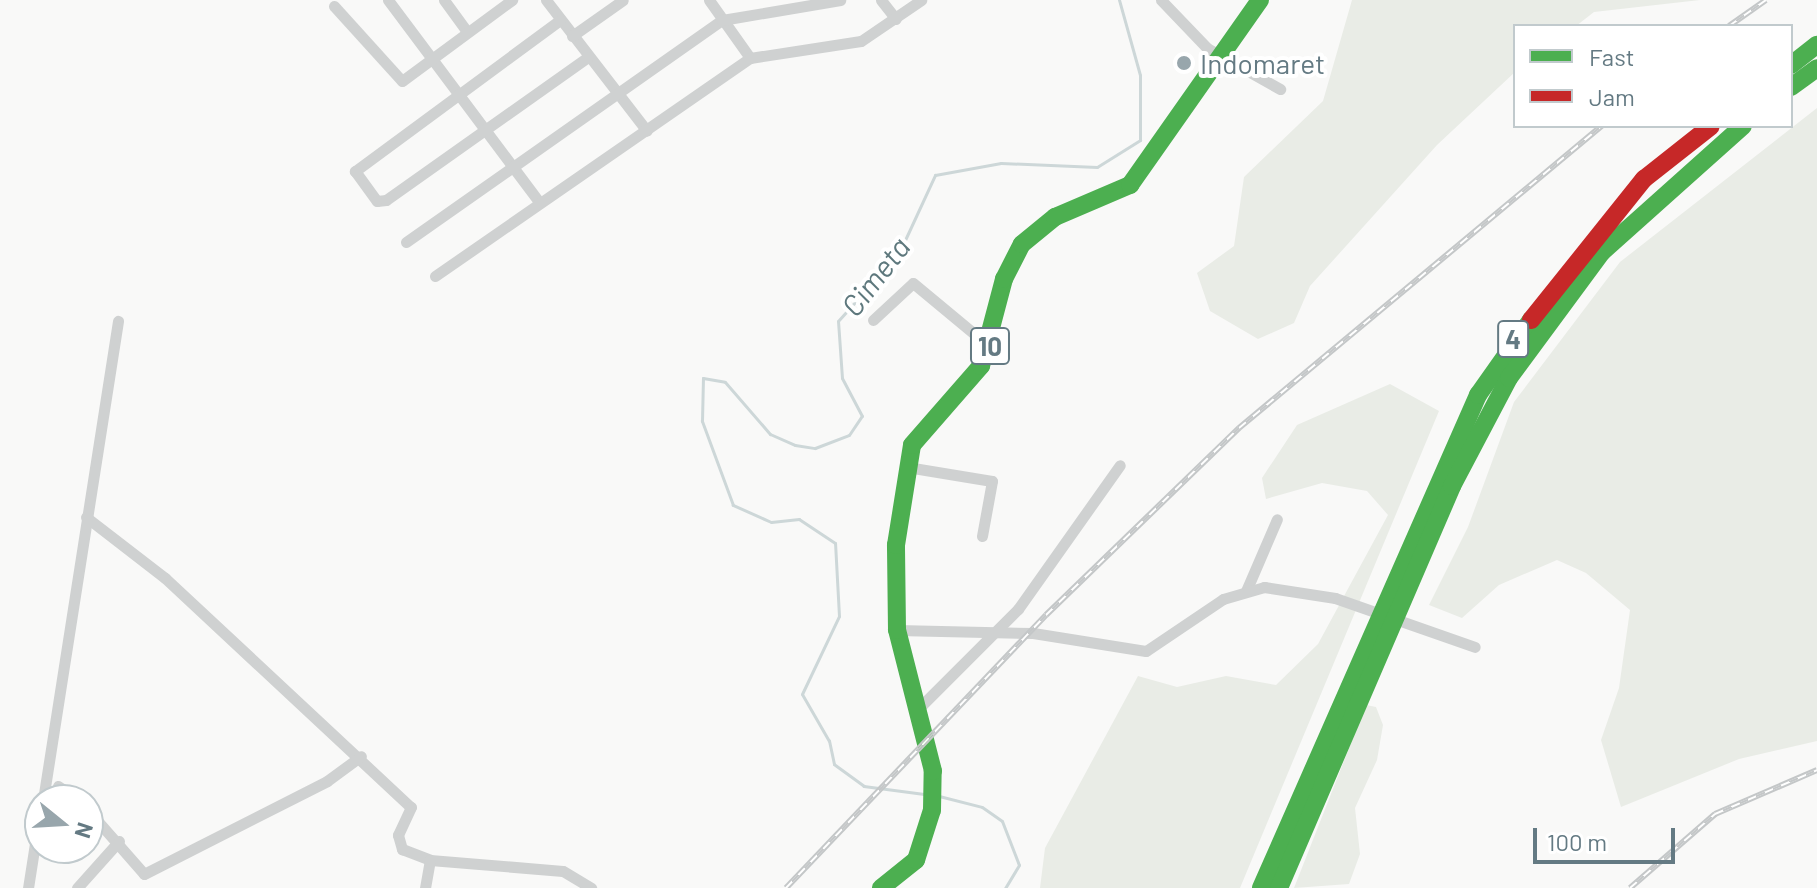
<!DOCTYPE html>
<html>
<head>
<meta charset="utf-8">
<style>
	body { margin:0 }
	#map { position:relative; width:1817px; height:888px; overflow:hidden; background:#f9f9f8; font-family:Barlow,sans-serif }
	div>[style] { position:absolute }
	.green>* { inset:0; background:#e9ece6 }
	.stream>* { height:3px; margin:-1.5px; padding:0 1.5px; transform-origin:1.5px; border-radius:1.5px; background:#cdd7d8 }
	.street>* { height:11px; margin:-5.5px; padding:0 5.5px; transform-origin:5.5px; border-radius:5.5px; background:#cfd1d1 }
	.fast>* { height:18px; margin:-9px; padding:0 9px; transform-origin:9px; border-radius:9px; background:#4caf50 }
	.jam>* { height:18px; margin:-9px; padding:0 9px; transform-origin:9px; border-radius:9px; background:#c62828 }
	.rail>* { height:6px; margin-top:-3px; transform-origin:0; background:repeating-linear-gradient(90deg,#fff 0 9px,#c4c7c8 0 18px); box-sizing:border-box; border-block:2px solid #c4c7c8 }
	.dots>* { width:22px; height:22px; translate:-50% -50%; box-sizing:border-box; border:4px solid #fff; border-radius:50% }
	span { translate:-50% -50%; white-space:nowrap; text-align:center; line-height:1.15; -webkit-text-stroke:8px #fff; paint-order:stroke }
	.shield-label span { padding:2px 6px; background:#fff; border:2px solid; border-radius:6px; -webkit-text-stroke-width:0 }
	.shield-label { font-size:26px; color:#647a83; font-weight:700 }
	.poi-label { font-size:28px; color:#647a83 }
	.left { translate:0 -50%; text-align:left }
	.water-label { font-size:30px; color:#5e787d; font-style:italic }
	.legend { position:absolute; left:1513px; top:24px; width:280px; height:104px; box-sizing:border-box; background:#fff; border:2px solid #c1cacd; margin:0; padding:10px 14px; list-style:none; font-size:24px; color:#647a83 }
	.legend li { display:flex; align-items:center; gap:16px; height:40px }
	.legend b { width:40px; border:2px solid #c1cacd }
	.north { position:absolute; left:24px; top:784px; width:80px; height:80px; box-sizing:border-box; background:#fff; border:2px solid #c1cacd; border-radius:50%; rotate:108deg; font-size:22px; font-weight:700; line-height:32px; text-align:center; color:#647a83 }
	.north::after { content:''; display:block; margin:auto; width:28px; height:36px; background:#98a6ac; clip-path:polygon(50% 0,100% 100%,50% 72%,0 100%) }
	.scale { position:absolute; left:1533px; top:828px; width:142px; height:36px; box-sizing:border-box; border:4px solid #647a83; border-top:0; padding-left:10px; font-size:24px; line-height:28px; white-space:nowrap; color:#647a83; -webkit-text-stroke:6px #fff; paint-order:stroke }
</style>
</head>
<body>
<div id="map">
	<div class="green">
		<div style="clip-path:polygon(1352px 0,1700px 0,1594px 12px,1576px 26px,1515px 26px,1515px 72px,1437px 145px,1310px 286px,1294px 323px,1258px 339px,1210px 311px,1197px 273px,1234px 246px,1244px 177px,1323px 101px)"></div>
		<div style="clip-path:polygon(1817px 108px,1817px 741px,1739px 759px,1621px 807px,1601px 740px,1619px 688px,1630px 610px,1586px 573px,1557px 560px,1499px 585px,1462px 618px,1429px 605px,1468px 527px,1514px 402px,1620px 262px)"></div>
		<div style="clip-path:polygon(1390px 384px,1439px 411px,1240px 888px,1040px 888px,1045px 848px,1138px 676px,1177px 687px,1226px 676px,1276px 685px,1318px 644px,1388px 515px,1367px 491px,1322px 483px,1266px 499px,1262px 478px,1297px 425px)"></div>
		<div style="clip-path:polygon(1366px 705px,1376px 707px,1383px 725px,1377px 760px,1355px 808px,1360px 854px,1349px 884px,1294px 888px)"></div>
	</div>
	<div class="stream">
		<div style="left:924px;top:794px;width:61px;rotate:-172.4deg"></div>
		<div style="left:864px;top:786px;width:37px;rotate:-144deg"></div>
		<div style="left:834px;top:764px;width:24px;rotate:-102deg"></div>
		<div style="left:829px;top:741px;width:54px;rotate:-119.9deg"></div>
		<div style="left:802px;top:694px;width:86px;rotate:-64.6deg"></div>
		<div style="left:839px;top:616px;width:73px;rotate:-93.1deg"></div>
		<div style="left:835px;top:543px;width:43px;rotate:-146.3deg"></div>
		<div style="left:799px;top:519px;width:28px;rotate:174deg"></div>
		<div style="left:771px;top:522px;width:42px;rotate:-155.9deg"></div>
		<div style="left:733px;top:505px;width:90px;rotate:-110.3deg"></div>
		<div style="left:702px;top:421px;width:43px;rotate:-88.7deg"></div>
		<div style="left:703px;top:378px;width:22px;rotate:10deg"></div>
		<div style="left:725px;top:382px;width:69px;rotate:49.1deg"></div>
		<div style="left:770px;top:434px;width:27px;rotate:24deg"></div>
		<div style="left:795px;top:445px;width:20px;rotate:9deg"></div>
		<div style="left:815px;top:448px;width:36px;rotate:-21deg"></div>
		<div style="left:849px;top:435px;width:23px;rotate:-56deg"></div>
		<div style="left:862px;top:416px;width:43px;rotate:-117.8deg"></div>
		<div style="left:842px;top:378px;width:57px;rotate:-94deg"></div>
		<div style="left:838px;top:321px;width:91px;rotate:-48.1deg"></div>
		<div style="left:899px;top:253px;width:86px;rotate:-65.2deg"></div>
		<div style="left:935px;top:175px;width:67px;rotate:-10.3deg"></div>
		<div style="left:1001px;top:163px;width:96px;rotate:2.4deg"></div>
		<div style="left:1097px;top:167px;width:51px;rotate:-32.1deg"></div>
		<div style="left:1140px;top:140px;width:65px;rotate:-90deg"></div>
		<div style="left:1140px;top:75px;width:78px;rotate:-105.6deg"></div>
		<div style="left:939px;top:796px;width:44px;rotate:14.3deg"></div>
		<div style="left:982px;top:807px;width:24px;rotate:35deg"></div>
		<div style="left:1002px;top:821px;width:47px;rotate:68.9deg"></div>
		<div style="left:1019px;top:865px;width:27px;rotate:121deg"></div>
	</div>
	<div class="street">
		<div style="left:388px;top:0;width:252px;rotate:53.2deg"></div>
		<div style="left:444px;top:0;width:39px;rotate:54deg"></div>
		<div style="left:546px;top:0;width:165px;rotate:52.4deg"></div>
		<div style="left:709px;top:0;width:71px;rotate:54.7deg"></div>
		<div style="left:881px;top:0;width:24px;rotate:52deg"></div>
		<div style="left:1161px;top:0;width:66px;rotate:46.2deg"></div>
		<div style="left:1207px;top:48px;width:84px;rotate:29.3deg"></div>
		<div style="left:334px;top:6px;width:101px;rotate:47.8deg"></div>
		<div style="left:402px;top:81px;width:137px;rotate:-36.4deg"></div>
		<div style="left:560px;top:20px;width:255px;rotate:143.6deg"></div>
		<div style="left:355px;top:171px;width:37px;rotate:54deg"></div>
		<div style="left:377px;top:201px;width:9px;rotate:-6deg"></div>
		<div style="left:386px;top:200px;width:247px;rotate:-35.3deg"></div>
		<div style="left:572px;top:36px;width:62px;rotate:-35.2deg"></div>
		<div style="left:406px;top:242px;width:386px;rotate:-35.1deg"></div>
		<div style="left:722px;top:20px;width:120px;rotate:-9.6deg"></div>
		<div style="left:435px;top:276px;width:383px;rotate:-34.7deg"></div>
		<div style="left:750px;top:58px;width:112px;rotate:-8.7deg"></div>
		<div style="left:861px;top:41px;width:73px;rotate:-34.3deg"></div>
		<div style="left:873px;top:320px;width:54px;rotate:-42.8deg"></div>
		<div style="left:913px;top:283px;width:99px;rotate:39.7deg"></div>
		<div style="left:907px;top:467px;width:86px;rotate:9.4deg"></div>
		<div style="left:992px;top:481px;width:56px;rotate:100.3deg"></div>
		<div style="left:86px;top:517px;width:100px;rotate:37.7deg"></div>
		<div style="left:165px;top:578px;width:336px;rotate:43deg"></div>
		<div style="left:411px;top:807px;width:31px;rotate:115deg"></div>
		<div style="left:398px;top:835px;width:15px;rotate:74deg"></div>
		<div style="left:402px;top:849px;width:30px;rotate:21deg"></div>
		<div style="left:430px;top:860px;width:133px;rotate:4.7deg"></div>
		<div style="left:563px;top:871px;width:33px;rotate:31deg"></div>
		<div style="left:1246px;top:591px;width:78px;rotate:-66.7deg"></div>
		<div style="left:897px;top:630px;width:136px;rotate:1.3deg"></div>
		<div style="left:1033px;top:633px;width:114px;rotate:9.1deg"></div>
		<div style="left:1146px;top:651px;width:93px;rotate:-34deg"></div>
		<div style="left:1223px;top:599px;width:43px;rotate:-16.3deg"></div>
		<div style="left:1264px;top:587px;width:72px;rotate:8.8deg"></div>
		<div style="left:1335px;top:598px;width:148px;rotate:19.3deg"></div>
		<div style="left:917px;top:710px;width:143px;rotate:-45deg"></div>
		<div style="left:1018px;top:609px;width:176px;rotate:-54.7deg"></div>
		<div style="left:58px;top:786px;width:25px;rotate:34deg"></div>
		<div style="left:43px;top:800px;width:485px;rotate:-81.1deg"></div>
		<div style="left:88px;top:810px;width:85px;rotate:48.8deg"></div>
		<div style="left:144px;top:874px;width:205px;rotate:-26.9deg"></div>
		<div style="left:327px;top:781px;width:42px;rotate:-36.3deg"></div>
		<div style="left:28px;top:888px;width:78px;rotate:-81.1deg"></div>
		<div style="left:77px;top:888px;width:63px;rotate:-48.2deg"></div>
		<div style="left:425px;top:888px;width:28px;rotate:-80deg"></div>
	</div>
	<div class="fast">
		<div style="left:1791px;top:65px;width:33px;rotate:-38deg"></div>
		<div style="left:1791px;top:87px;width:32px;rotate:-36deg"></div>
		<div style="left:881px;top:888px;width:45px;rotate:-38.7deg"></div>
		<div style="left:916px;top:860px;width:52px;rotate:-72.3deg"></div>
		<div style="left:932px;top:810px;width:39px;rotate:-89deg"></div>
		<div style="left:933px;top:771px;width:146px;rotate:-104.3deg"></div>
		<div style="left:897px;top:630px;width:85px;rotate:-90.7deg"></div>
		<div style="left:896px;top:545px;width:101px;rotate:-80.9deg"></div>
		<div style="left:912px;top:445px;width:105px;rotate:-48.9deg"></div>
		<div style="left:981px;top:366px;width:90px;rotate:-75.2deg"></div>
		<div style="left:1004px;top:279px;width:39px;rotate:-63deg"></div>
		<div style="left:1022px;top:244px;width:43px;rotate:-39.3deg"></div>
		<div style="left:1055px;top:217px;width:82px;rotate:-23.1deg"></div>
		<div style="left:1130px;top:185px;width:226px;rotate:-54.9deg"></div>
		<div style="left:1261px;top:888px;width:539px;rotate:-66.24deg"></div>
		<div style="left:1478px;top:395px;width:92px;rotate:-54.8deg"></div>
		<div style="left:1279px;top:888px;width:438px;rotate:-66.7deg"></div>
		<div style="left:1452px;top:486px;width:122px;rotate:-62.2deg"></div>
		<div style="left:1509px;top:378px;width:157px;rotate:-53.6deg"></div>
		<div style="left:1602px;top:252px;width:189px;rotate:-41.8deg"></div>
	</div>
	<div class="jam">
		<div style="left:1531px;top:320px;width:181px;rotate:-51.3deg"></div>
		<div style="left:1644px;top:179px;width:85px;rotate:-38.3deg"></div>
	</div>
	<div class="rail">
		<div style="left:1729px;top:26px;width:45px;rotate:-35.1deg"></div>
		<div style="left:786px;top:888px;width:377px;rotate:-46.4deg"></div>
		<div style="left:1046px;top:615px;width:269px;rotate:-44.1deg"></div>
		<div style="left:1239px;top:428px;width:472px;rotate:-39.8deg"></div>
		<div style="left:1630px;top:888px;width:113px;rotate:-41deg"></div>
		<div style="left:1715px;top:814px;width:111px;rotate:-23.3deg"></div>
	</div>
	<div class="dots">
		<div style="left:1184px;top:63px;background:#98a6ac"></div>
	</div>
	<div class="shield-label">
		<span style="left:1513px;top:339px">4</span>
		<span style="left:990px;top:346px">10</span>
	</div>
	<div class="poi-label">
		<span class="left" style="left:1200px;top:63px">Indomaret</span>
	</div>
	<div class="water-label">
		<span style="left:875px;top:276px;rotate:-52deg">Cimeta</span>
	</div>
	<ul class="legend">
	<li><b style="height:10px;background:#4caf50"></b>Fast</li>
	<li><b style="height:10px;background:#c62828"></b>Jam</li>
	</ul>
	<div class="north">N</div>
	<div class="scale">100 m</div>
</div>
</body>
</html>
